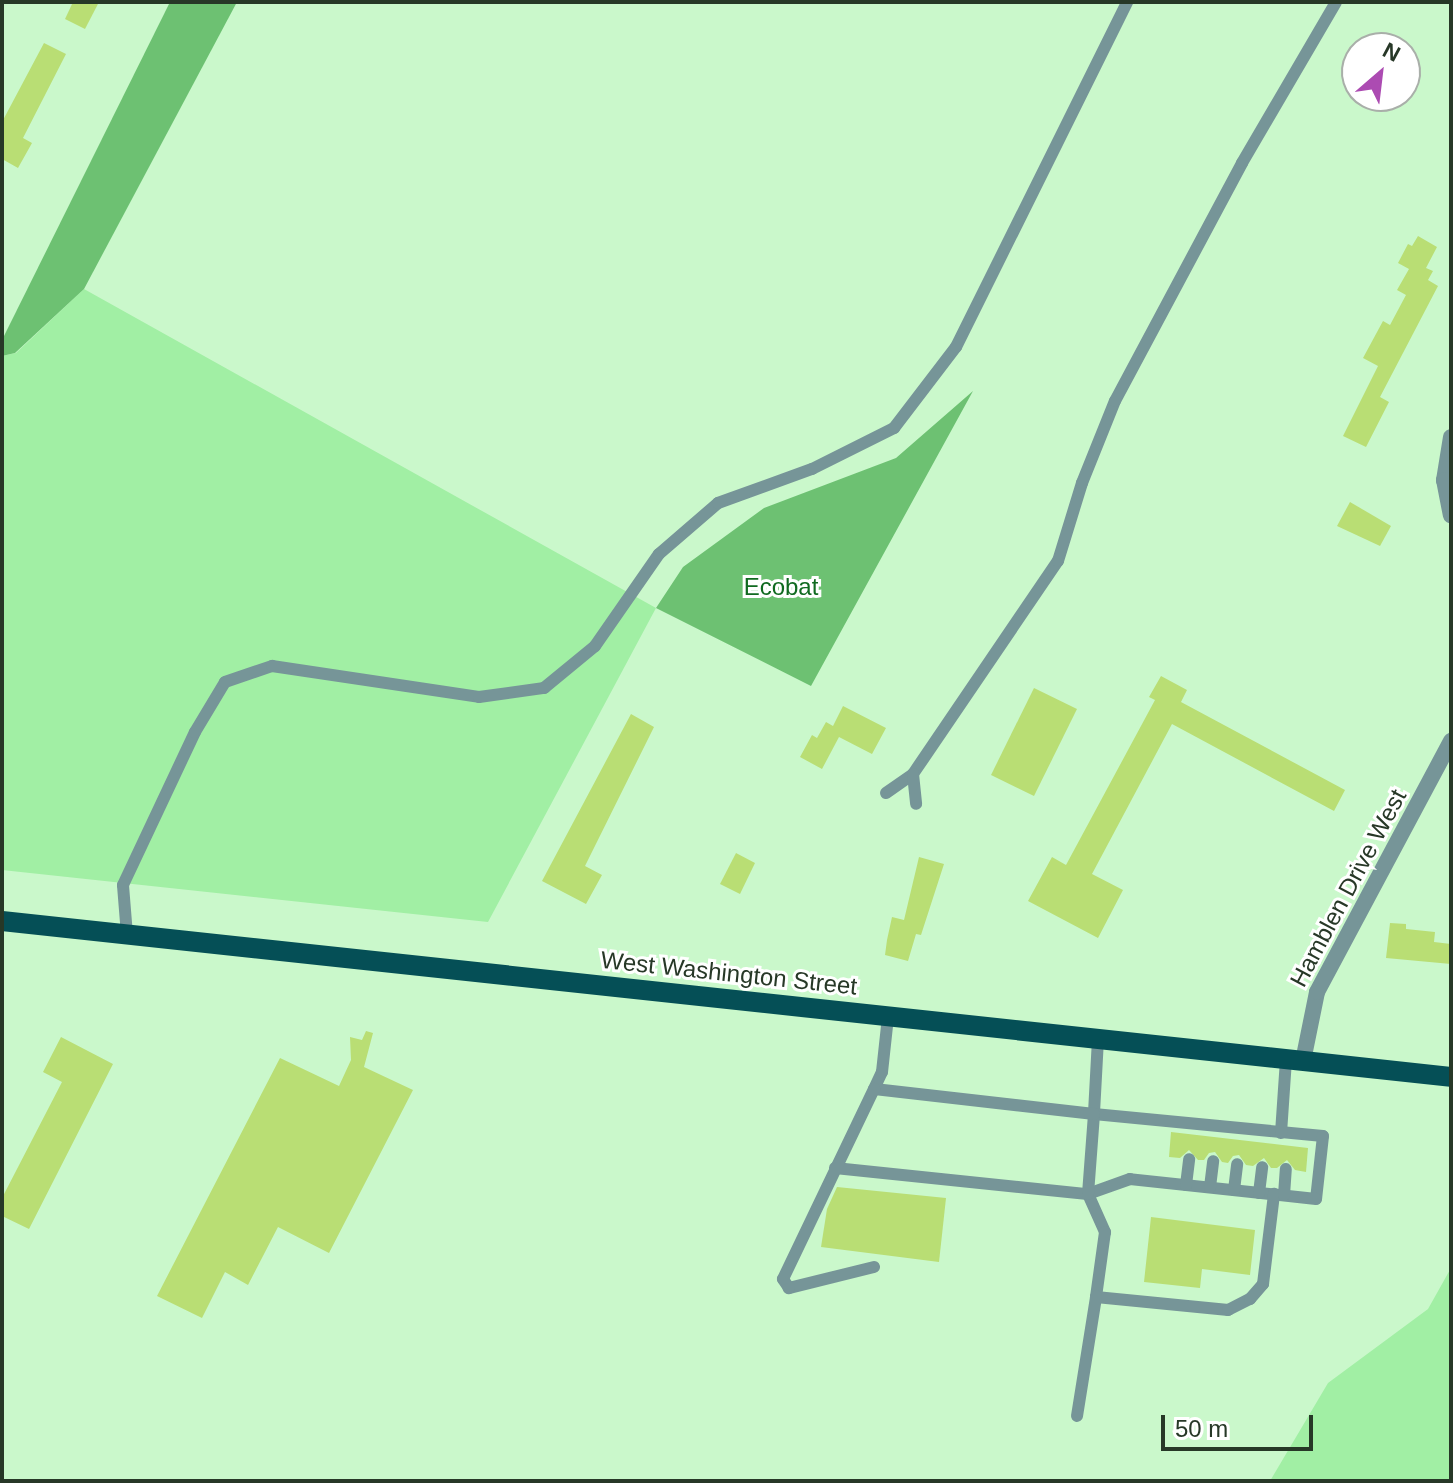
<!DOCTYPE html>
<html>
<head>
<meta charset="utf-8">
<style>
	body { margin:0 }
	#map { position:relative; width:1453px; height:1483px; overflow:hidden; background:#caf8cb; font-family:Helvetica,sans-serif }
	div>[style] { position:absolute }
	.green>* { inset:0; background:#a1efa4 }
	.forest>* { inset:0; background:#6dc172 }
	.building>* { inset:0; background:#b9de74 }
	.service>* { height:12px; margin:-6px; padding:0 6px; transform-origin:6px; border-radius:6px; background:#769598 }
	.minor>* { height:16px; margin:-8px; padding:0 8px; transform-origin:8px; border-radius:8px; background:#769598 }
	.primary>* { height:20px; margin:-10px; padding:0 10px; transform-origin:10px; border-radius:10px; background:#054f56 }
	span { translate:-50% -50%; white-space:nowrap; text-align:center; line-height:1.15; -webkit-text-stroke:6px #fff; paint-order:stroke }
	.park-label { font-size:24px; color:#106a20 }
	.street-label { font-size:24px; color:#273827 }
	.frame { position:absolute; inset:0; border:4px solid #273827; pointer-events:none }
	.north { position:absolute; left:1341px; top:32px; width:80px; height:80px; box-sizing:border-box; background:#fff; border:2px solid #a9afa9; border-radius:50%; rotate:28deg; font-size:22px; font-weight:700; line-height:32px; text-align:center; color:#273827 }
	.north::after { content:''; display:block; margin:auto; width:28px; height:36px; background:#ac4bb2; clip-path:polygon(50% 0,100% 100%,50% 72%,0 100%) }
	.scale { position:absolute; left:1161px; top:1415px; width:152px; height:36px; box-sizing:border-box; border:4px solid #273827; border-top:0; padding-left:10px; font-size:24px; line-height:28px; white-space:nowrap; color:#273827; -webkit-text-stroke:6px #fff; paint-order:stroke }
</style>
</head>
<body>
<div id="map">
	<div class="green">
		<div style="clip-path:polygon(84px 289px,656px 608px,488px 922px,2px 870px,2px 356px,16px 353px)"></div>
		<div style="clip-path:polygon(1451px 1268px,1451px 1481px,1270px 1481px,1328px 1383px,1428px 1309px)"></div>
	</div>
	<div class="forest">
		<div style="clip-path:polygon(170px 2px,237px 2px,84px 289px,15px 353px,2px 356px,2px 340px)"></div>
		<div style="clip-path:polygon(973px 391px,811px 686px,656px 608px,683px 567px,764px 508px,896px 458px)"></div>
	</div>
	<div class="building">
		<div style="clip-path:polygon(73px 2px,99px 2px,85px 29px,65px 19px)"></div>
		<div style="clip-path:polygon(44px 43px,66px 54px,23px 138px,32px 143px,18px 168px,2px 159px,2px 122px)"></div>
		<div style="clip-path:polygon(1418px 236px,1437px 247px,1426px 268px,1433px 271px,1428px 280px,1438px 286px,1380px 397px,1389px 402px,1366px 447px,1343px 436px,1378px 366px,1363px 358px,1383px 321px,1390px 325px,1406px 295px,1397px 290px,1409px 269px,1398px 263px,1408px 244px,1412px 246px)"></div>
		<div style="clip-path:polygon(1350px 502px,1391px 526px,1380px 546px,1337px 526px)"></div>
		<div style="clip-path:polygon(1161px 676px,1187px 690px,1181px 702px,1345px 790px,1334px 811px,1172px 724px,1092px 874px,1123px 890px,1098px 938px,1028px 901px,1052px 857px,1066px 865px,1155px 700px,1149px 697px)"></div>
		<div style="clip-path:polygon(1034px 688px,1077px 709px,1034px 796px,991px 775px)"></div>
		<div style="clip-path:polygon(843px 706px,886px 728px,872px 754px,839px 737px,822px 769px,800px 757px,812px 735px,817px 738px,826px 722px,833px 726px)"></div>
		<div style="clip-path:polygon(631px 714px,654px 727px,585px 866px,602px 875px,586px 904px,542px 881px)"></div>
		<div style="clip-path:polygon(736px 853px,755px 863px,740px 894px,720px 884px)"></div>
		<div style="clip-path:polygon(919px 857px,944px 864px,921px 935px,916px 934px,908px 961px,885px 955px,887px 940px,892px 917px,904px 920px)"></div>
		<div style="clip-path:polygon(1390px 923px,1406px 924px,1406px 929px,1435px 932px,1434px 942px,1451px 944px,1451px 964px,1386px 958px)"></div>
		<div style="clip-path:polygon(366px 1031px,373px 1033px,364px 1067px,413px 1090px,329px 1253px,278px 1227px,248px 1285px,225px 1272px,202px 1318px,157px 1296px,280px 1058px,339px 1086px,351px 1060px,350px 1037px,362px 1040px)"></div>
		<div style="clip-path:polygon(61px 1037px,113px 1064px,29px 1229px,2px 1216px,2px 1198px,62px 1082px,43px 1072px)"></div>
		<div style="clip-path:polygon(1171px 1132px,1308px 1148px,1306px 1172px,1295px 1170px,1287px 1160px,1277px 1168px,1271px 1168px,1264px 1158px,1253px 1166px,1246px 1165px,1239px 1155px,1233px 1156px,1228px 1163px,1222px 1162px,1215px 1152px,1209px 1153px,1204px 1160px,1198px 1160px,1189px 1150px,1180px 1158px,1169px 1157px)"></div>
		<div style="clip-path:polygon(837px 1187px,946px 1198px,939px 1262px,821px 1247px,827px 1209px)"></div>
		<div style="clip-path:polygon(1151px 1217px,1255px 1230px,1250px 1275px,1202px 1269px,1200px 1288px,1144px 1282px)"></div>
	</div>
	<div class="service">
		<div style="left:913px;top:774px;width:258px;rotate:-55.8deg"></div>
		<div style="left:1058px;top:561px;width:82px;rotate:-72.9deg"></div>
		<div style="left:1082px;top:483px;width:88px;rotate:-68.1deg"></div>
		<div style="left:1115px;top:401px;width:270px;rotate:-61.9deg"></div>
		<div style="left:1242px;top:163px;width:186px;rotate:-59.7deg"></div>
		<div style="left:886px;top:793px;width:33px;rotate:-35deg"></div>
		<div style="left:913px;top:774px;width:30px;rotate:84deg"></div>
		<div style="left:127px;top:935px;width:50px;rotate:-94.6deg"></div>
		<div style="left:123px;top:885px;width:169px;rotate:-64.8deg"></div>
		<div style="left:195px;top:732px;width:58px;rotate:-59deg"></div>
		<div style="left:225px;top:682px;width:50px;rotate:-18.8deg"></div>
		<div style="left:272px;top:666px;width:209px;rotate:8.5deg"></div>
		<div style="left:479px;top:697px;width:66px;rotate:-7.9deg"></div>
		<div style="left:544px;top:688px;width:66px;rotate:-39.5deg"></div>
		<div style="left:595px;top:646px;width:112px;rotate:-55.2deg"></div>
		<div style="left:659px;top:554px;width:78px;rotate:-40.8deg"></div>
		<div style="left:718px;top:503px;width:100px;rotate:-19.9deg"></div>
		<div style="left:812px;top:469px;width:92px;rotate:-26.6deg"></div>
		<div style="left:894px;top:428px;width:102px;rotate:-52.6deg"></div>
		<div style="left:956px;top:347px;width:385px;rotate:-63.6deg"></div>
		<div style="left:1098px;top:1039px;width:75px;rotate:93.1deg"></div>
		<div style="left:1094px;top:1114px;width:230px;rotate:5.5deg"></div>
		<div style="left:1323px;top:1136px;width:63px;rotate:96.3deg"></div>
		<div style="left:1316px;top:1199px;width:187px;rotate:-173.9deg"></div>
		<div style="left:1130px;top:1179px;width:45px;rotate:160.3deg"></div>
		<div style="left:1088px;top:1194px;width:42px;rotate:65.9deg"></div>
		<div style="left:1105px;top:1232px;width:66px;rotate:97.9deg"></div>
		<div style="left:1096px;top:1297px;width:133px;rotate:5.6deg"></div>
		<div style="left:1228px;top:1310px;width:25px;rotate:-27deg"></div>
		<div style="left:1250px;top:1299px;width:20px;rotate:-49deg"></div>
		<div style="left:1263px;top:1284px;width:91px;rotate:-83deg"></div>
		<div style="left:1281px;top:1133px;width:73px;rotate:-86.1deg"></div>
		<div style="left:835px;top:1168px;width:254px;rotate:5.9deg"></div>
		<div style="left:1088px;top:1194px;width:80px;rotate:-85.7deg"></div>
		<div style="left:1094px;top:1114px;width:221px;rotate:-173.5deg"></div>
		<div style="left:874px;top:1089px;width:19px;rotate:-65deg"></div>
		<div style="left:882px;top:1072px;width:55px;rotate:-83.8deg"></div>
		<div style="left:1186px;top:1185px;width:26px;rotate:-83deg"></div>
		<div style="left:1210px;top:1187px;width:26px;rotate:-83deg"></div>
		<div style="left:1234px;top:1190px;width:26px;rotate:-83deg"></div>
		<div style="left:1259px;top:1193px;width:26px;rotate:-83deg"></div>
		<div style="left:1284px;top:1195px;width:26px;rotate:-86deg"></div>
		<div style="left:874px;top:1267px;width:88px;rotate:166.1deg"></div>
		<div style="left:789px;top:1288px;width:11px;rotate:-124deg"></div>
		<div style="left:783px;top:1279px;width:211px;rotate:-64.4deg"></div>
		<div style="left:1077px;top:1416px;width:121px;rotate:-80.9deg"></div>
	</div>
	<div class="minor">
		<div style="left:1451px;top:437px;width:44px;rotate:99.2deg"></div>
		<div style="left:1444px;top:480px;width:36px;rotate:79deg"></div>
		<div style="left:1303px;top:1061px;width:70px;rotate:-78.5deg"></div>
		<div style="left:1317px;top:992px;width:285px;rotate:-61.9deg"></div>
	</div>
	<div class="primary">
		<div style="left:2px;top:921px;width:1457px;rotate:6.14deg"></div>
	</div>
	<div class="park-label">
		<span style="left:781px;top:587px">Ecobat</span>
	</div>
	<div class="street-label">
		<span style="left:1348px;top:888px;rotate:-62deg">Hamblen Drive West</span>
		<span style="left:729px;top:973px;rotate:6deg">West Washington Street</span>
	</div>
	<div class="frame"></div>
	<div class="north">N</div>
	<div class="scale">50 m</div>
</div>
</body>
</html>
